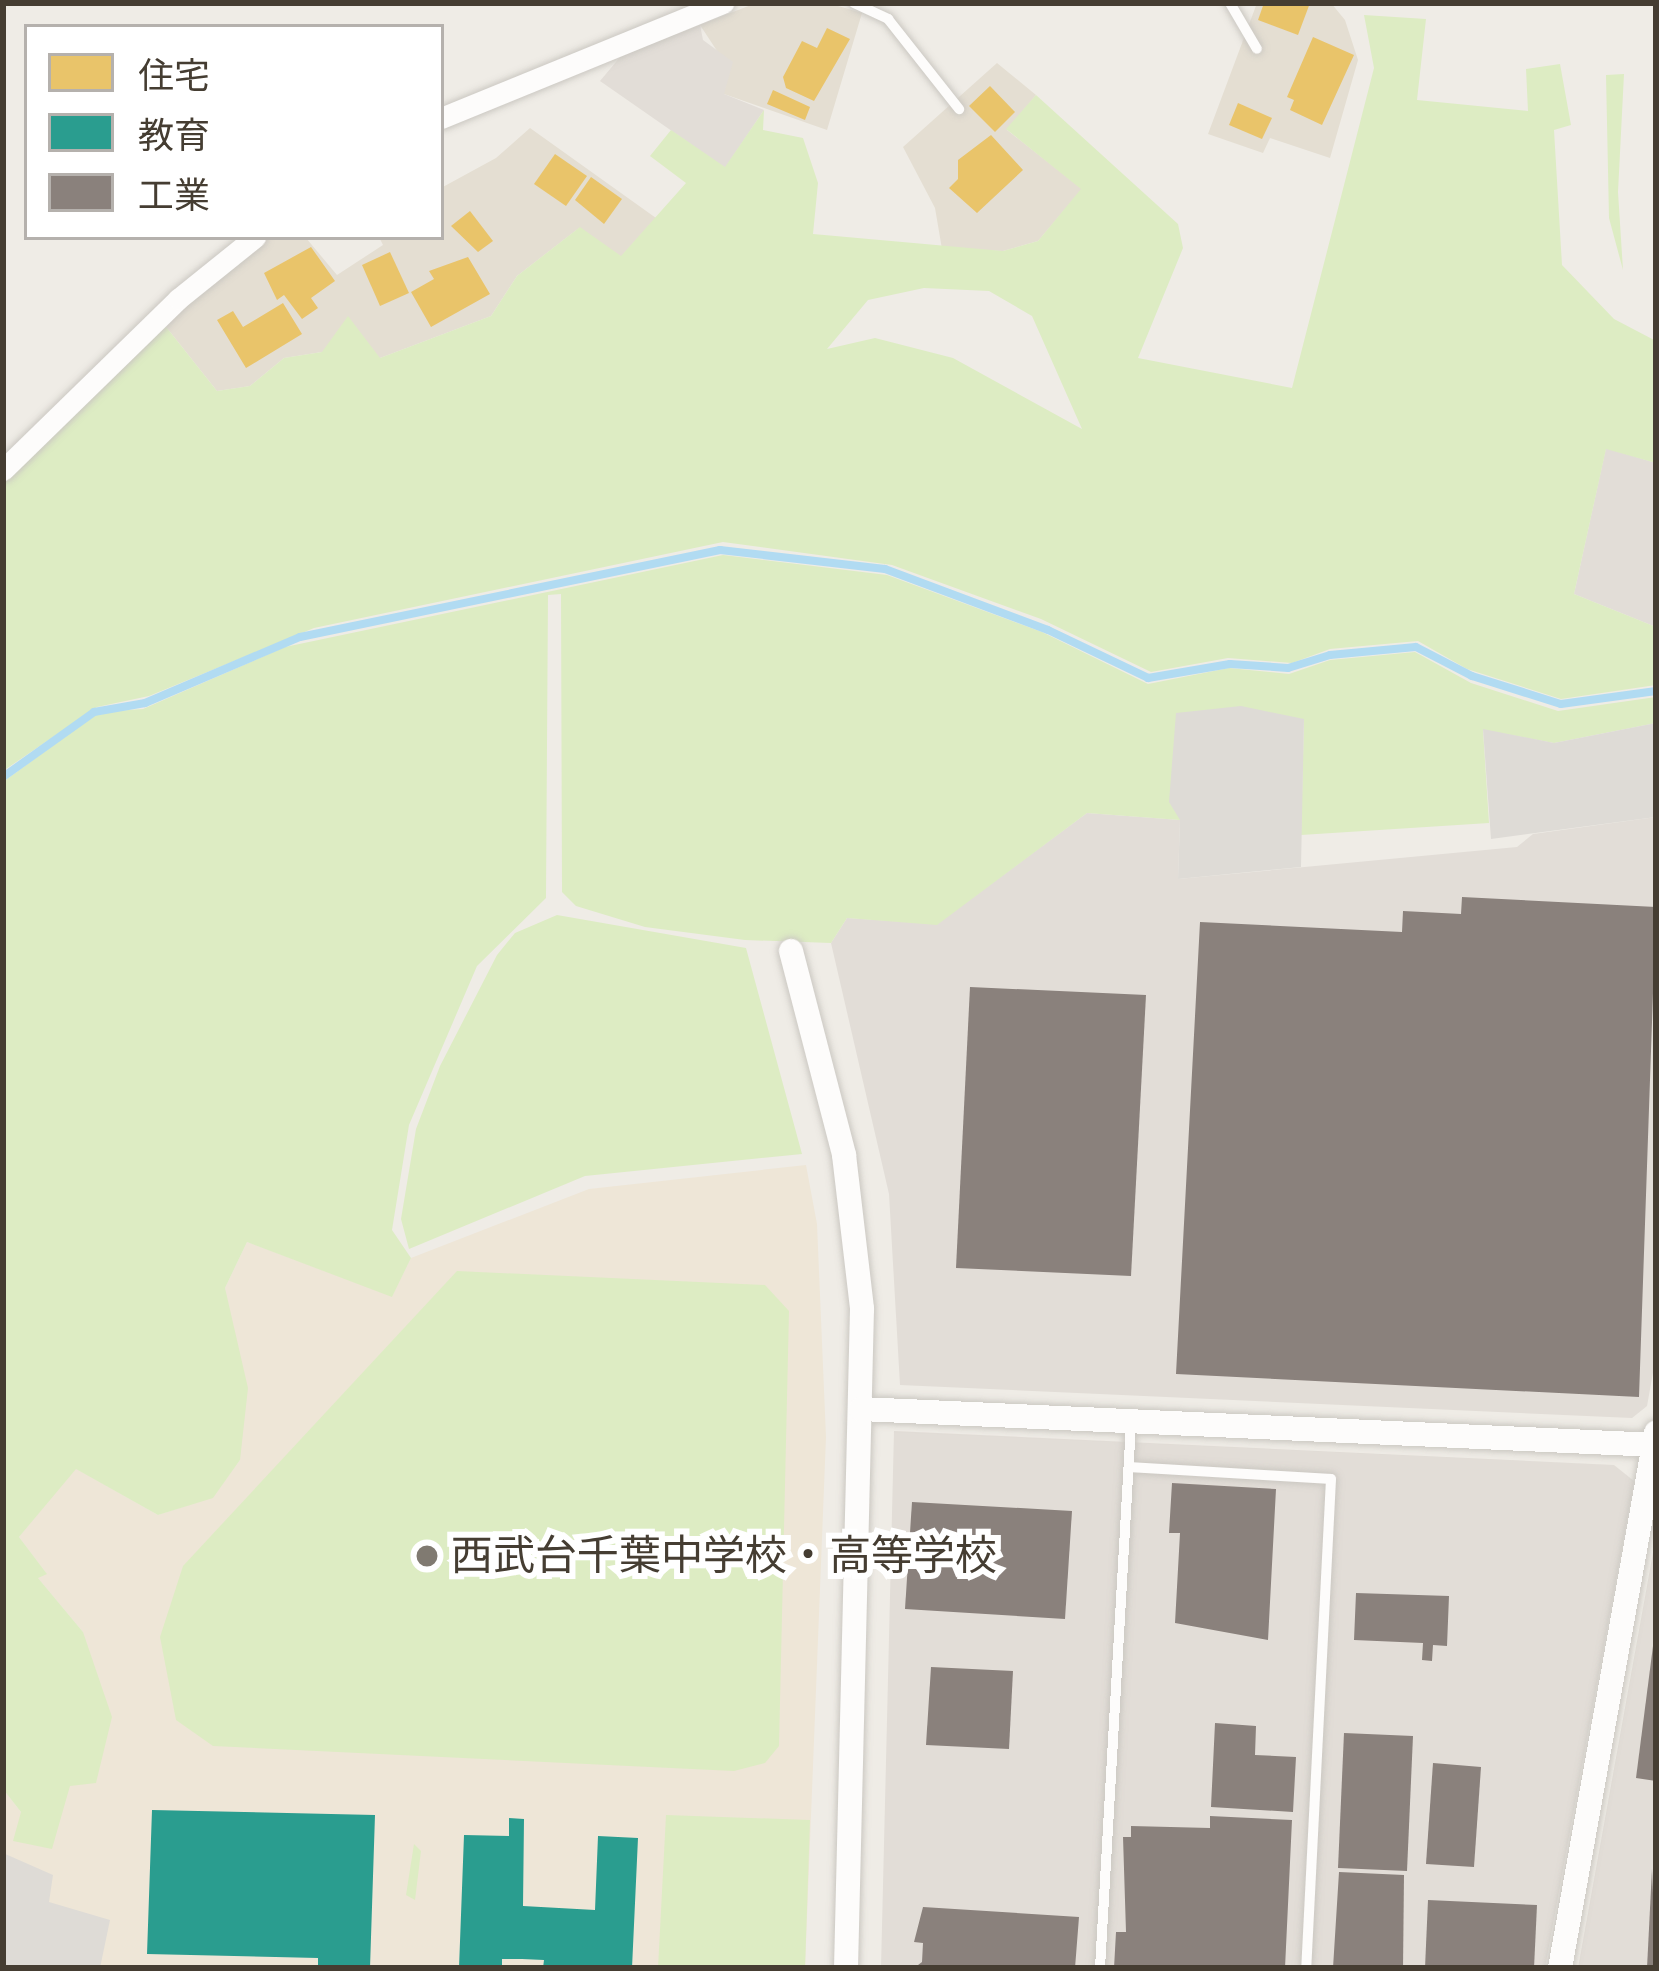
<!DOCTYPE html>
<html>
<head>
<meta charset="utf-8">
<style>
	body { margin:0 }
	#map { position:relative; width:1659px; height:1971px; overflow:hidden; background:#efece6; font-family:"Roboto Condensed","Noto Sans JP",sans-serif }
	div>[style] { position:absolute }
	.residential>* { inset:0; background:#e4ded2 }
	.industrial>* { inset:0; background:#e2ddd7 }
	.education>* { inset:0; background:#eee6d7 }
	.green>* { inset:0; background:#ddecc3 }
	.parking>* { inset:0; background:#dedbd6 }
	.homes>* { inset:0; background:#e9c46a }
	.schools>* { inset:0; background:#2a9d8f }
	.industry>* { inset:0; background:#8a817c }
	.stream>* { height:8px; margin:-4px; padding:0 4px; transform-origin:4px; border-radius:4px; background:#b1dbf2 }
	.roads { filter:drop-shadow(0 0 3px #cbc8c2) drop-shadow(0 0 3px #cbc8c2) }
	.service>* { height:10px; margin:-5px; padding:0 5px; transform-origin:5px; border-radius:5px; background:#fdfcfb }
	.minor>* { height:21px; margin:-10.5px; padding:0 10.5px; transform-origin:10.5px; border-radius:10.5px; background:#fdfcfb }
	.tertiary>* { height:24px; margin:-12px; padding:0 12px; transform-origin:12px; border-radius:12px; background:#fdfcfb }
	.dots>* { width:33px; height:33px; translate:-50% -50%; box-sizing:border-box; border:6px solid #fff; border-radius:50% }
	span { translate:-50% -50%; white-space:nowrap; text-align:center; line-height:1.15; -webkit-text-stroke:12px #fff; paint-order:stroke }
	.poi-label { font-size:42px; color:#453d32 }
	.left { translate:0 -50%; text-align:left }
	.frame { position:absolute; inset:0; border:6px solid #453d32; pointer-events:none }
	.legend { position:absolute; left:24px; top:24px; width:420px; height:216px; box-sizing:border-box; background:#fff; border:3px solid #b5b1ad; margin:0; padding:15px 21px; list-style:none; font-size:36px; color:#453d32 }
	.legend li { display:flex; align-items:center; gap:24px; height:60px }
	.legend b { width:60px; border:3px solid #b5b1ad }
</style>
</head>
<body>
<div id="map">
	<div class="residential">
		<div style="clip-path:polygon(756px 3px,828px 3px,862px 13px,827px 130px,724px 94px,721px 57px,700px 25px)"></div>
		<div style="clip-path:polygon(1257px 3px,1331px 3px,1345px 20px,1358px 60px,1330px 158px,1270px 138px,1263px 153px,1208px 134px)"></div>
		<div style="clip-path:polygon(997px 63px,1036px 95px,1007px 130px,1082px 189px,1038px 241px,1003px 251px,942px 249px,935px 208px,903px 147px)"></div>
		<div style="clip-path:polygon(530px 128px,656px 218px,621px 257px,579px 228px,517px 276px,491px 316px,380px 358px,322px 352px,284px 358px,250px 386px,217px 391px,163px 323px,265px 237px,306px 238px,337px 275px,383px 245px,379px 237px,441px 237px,441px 188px,496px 158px)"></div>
	</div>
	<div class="industrial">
		<div style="clip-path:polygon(700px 25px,703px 40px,733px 62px,724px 94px,764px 110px,725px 168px,600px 81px,621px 56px)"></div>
		<div style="clip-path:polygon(1606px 448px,1656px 463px,1656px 627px,1574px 594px)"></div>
		<div style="clip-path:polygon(1087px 813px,1180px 820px,1178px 879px,1517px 847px,1533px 834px,1656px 817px,1656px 1356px,1647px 1406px,1632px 1418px,900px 1385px,889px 1194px,831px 943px,847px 918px,937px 924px)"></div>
		<div style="clip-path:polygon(894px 1431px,1614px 1465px,1634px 1481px,1545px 1968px,881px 1968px)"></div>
		<div style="clip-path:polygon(1656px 1536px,1656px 1968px,1578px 1968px)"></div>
	</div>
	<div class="education">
		<div style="clip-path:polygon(806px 1165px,817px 1224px,826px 1437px,805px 1968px,3px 1968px,3px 1789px,21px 1812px,83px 1632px,37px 1577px,46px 1573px,19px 1537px,75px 1468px,158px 1515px,213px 1497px,240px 1460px,225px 1288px,247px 1242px,392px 1296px,411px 1258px,589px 1189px)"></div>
	</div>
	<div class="green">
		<div style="clip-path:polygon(evenodd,1364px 15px,1426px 19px,1417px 100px,1528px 111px,1526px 69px,1560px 64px,1571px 125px,1554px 130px,1562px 265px,1614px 319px,1656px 341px,1656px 463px,1606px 449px,1574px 594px,1656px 627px,1656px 685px,1561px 699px,1467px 669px,1418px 641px,1330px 649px,1292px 663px,1228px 658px,1151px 672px,1041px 619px,892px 565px,723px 542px,314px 628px,149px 696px,97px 707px,3px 771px,3px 482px,163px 323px,217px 391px,250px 386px,284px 358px,322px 352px,348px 316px,380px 358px,491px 316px,517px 276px,580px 227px,621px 256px,686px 183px,650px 156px,671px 130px,725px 167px,764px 110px,763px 130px,803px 138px,818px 183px,813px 234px,1003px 251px,1038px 241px,1081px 189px,1006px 129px,1036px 95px,1178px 224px,1183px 248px,1138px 358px,1292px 388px,1374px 68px,1364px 15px,924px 288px,989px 291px,1032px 316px,1082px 429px,953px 358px,875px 338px,827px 349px,868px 300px,924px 288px)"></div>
		<div style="clip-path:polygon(1624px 74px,1618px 192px,1623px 270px,1609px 218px,1606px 75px)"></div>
		<div style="clip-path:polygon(723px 555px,887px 575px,1042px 632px,1148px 684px,1229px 668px,1289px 674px,1330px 660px,1415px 652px,1471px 683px,1558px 711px,1656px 697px,1656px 723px,1554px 743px,1483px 730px,1489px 823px,1301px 835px,1304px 719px,1180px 820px,1087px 813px,937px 925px,847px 918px,831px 943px,745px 940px,645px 927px,576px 906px,562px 892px,561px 594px,548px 595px,546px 898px,477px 966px,409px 1125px,392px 1230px,411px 1258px,392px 1297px,247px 1242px,225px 1288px,248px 1388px,240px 1460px,213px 1498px,158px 1515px,76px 1469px,19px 1537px,47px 1574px,38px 1578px,83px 1632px,112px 1717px,96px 1783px,70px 1786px,52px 1849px,13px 1841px,21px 1812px,3px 1789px,3px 782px,99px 712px,143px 709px,285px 647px)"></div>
		<div style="clip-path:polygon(557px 915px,746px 948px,802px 1154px,585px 1176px,409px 1249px,401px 1219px,416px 1129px,440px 1066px,497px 955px,515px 933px)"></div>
		<div style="clip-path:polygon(457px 1271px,765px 1285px,789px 1311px,779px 1746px,765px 1763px,734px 1771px,213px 1746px,176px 1720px,160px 1637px,183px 1566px)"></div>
		<div style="clip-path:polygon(666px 1815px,810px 1820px,805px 1968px,658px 1968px)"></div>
		<div style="clip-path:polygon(414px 1844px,421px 1851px,415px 1900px,406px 1895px)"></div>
	</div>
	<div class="parking">
		<div style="clip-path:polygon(1241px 706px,1304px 719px,1301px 867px,1178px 879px,1180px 820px,1169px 802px,1176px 713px)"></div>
		<div style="clip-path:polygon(1656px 723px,1656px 817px,1491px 839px,1483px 729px,1554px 743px)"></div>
		<div style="clip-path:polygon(3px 1853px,53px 1875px,49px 1902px,110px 1920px,100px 1968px,3px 1968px)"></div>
	</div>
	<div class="homes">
		<div style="clip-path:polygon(1264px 3px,1310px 3px,1298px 35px,1258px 20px)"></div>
		<div style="clip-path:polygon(827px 28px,850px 39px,814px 101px,786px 88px,783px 77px,802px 41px,817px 48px)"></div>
		<div style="clip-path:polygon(1313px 37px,1354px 55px,1322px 125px,1290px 110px,1294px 100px,1287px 97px)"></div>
		<div style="clip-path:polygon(990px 86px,1015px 112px,995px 132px,969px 106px)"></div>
		<div style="clip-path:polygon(773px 90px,810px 107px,805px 120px,767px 104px)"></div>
		<div style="clip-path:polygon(1238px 103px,1272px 118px,1262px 139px,1229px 125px)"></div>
		<div style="clip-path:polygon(991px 135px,1023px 170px,977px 213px,949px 188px,958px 179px,958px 160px)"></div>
		<div style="clip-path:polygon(555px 154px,587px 176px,566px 206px,534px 184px)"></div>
		<div style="clip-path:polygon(591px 177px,622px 199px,604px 224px,575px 200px)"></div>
		<div style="clip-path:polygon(470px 211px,493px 241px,478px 252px,451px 226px)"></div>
		<div style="clip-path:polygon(311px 247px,335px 281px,311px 298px,318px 308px,302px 319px,284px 295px,277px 300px,264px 273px)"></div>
		<div style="clip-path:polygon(390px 252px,409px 293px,380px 306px,362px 265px)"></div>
		<div style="clip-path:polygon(468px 257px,490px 294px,431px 327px,411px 292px,434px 279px,429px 271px)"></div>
		<div style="clip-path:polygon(283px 303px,302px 334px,246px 368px,217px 320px,233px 311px,243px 327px)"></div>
	</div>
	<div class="schools">
		<div style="clip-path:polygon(152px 1810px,375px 1815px,370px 1968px,318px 1968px,318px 1958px,147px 1954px)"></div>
		<div style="clip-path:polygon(509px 1818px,524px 1819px,523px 1906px,595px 1910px,598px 1836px,638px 1838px,632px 1968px,543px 1968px,544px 1960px,522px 1959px,502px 1959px,502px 1968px,459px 1968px,464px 1835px,509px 1836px)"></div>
	</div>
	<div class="industry">
		<div style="clip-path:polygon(1462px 897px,1656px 907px,1639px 1397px,1176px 1374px,1200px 922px,1402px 932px,1403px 911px,1461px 914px)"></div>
		<div style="clip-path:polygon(970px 987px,1146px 995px,1131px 1276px,956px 1268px)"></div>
		<div style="clip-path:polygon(1172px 1483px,1276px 1489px,1268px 1640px,1175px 1623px,1180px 1533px,1169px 1533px)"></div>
		<div style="clip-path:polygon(912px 1502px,1072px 1511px,1065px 1619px,905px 1609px)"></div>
		<div style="clip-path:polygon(1356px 1593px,1449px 1596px,1447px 1646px,1433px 1645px,1432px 1661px,1422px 1660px,1423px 1643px,1354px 1640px)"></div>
		<div style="clip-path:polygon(1653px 1646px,1656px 1647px,1656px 1781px,1636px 1778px)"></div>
		<div style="clip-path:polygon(931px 1667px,1013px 1671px,1009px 1749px,926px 1745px)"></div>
		<div style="clip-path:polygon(1215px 1723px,1256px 1726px,1255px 1755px,1296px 1757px,1293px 1812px,1211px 1807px)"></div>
		<div style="clip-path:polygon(1344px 1733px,1413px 1736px,1407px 1871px,1338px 1868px)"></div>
		<div style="clip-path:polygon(1433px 1763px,1481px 1767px,1474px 1867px,1426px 1864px)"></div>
		<div style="clip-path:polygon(1210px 1816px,1292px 1820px,1285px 1968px,1114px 1968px,1116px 1932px,1126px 1932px,1123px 1837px,1131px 1837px,1131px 1826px,1210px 1828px)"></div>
		<div style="clip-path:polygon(1652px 1869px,1656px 1968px,1647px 1968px)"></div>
		<div style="clip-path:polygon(1339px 1872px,1404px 1875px,1403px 1968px,1333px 1968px)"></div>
		<div style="clip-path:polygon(1428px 1900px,1537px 1905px,1534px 1968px,1425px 1968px)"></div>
		<div style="clip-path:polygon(923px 1907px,1079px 1917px,1075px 1968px,914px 1968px,922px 1962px,923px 1943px,914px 1942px)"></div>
	</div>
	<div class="stream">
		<div style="left:3px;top:777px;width:112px;rotate:-35.5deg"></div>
		<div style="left:94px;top:712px;width:52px;rotate:-10deg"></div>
		<div style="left:145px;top:703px;width:168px;rotate:-23.1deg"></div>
		<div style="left:300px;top:637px;width:429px;rotate:-11.7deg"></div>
		<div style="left:720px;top:550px;width:166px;rotate:6.6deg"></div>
		<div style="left:885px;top:569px;width:174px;rotate:20.5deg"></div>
		<div style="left:1048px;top:630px;width:111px;rotate:25.6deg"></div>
		<div style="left:1148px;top:678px;width:83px;rotate:-9.7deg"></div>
		<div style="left:1230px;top:664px;width:58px;rotate:3.9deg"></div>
		<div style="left:1288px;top:668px;width:44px;rotate:-17.2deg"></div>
		<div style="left:1330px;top:655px;width:86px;rotate:-5.3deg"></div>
		<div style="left:1416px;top:647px;width:63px;rotate:27.4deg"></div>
		<div style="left:1472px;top:676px;width:93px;rotate:17.5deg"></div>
		<div style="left:1561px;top:704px;width:96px;rotate:-7.8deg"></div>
	</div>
	<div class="roads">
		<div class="service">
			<div style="left:854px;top:3px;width:38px;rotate:25deg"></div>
			<div style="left:888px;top:19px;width:115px;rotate:51.7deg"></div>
			<div style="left:1230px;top:3px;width:53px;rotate:59.6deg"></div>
			<div style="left:1129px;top:1467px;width:202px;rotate:3.4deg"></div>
			<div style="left:1331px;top:1479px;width:490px;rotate:92.9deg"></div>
			<div style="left:1100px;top:1968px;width:545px;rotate:-86.74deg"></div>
		</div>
		<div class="minor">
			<div style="left:441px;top:118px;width:305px;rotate:-22.2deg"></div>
			<div style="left:3px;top:470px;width:245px;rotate:-44.3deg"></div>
			<div style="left:178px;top:299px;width:99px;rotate:-38.8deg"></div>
		</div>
		<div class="tertiary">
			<div style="left:791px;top:951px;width:211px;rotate:75.4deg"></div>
			<div style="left:844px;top:1155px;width:155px;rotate:83.3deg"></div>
			<div style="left:862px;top:1309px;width:659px;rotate:91.39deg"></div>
			<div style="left:861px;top:1409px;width:796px;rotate:2.59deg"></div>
			<div style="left:1560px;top:1968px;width:544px;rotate:-79.83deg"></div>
		</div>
	</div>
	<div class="dots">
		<div style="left:427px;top:1556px;background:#807a71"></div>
	</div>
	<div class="poi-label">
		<span class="left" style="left:451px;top:1556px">西武台千葉中学校・高等学校</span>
	</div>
	<div class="frame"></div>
	<ul class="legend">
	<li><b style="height:33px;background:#e9c46a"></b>住宅</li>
	<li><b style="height:33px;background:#2a9d8f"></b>教育</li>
	<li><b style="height:33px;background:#8a817c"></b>工業</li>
	</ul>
</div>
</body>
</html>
